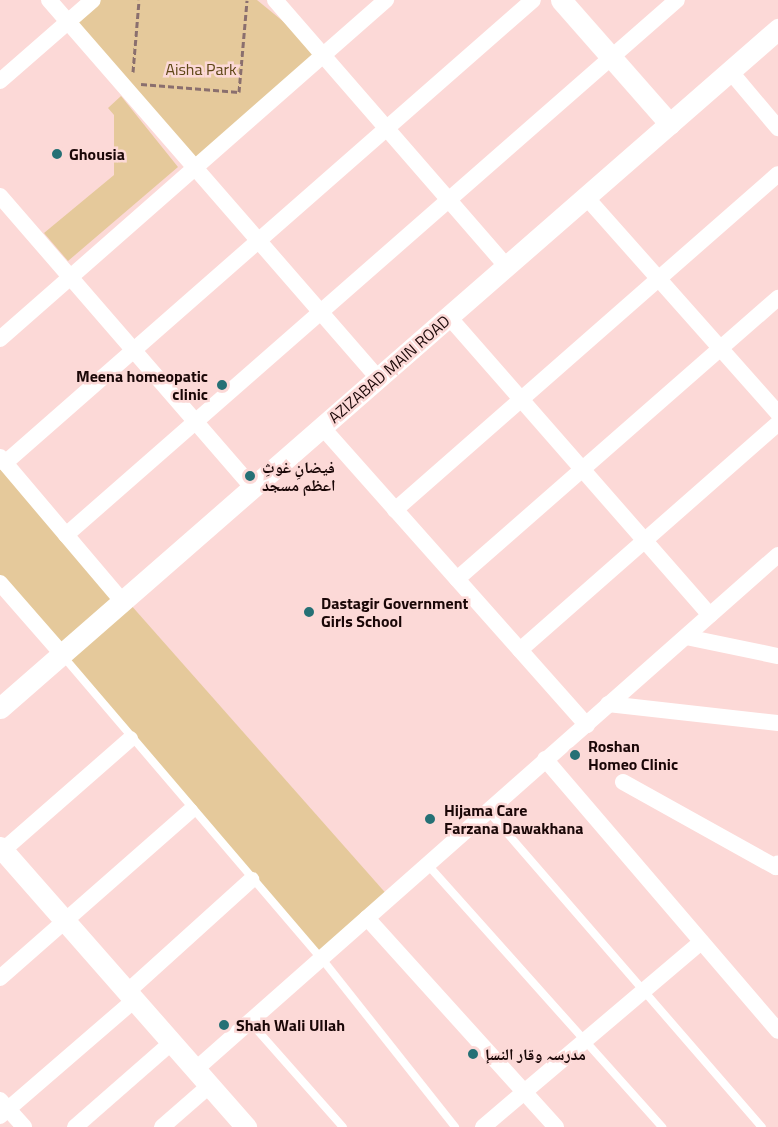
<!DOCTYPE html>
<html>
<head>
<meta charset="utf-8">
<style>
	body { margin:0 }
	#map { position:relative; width:778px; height:1127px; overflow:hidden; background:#fcd9d7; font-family:"Titillium Web","Noto Naskh Arabic",sans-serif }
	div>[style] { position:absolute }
	.green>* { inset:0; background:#e5c99b }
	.path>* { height:3px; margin-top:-1.5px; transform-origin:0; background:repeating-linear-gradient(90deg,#8a6f6e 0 6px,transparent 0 9px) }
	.service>* { height:8px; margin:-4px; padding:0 4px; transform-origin:4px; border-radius:4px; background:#fff }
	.minor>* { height:16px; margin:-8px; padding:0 8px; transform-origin:8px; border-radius:8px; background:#fff }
	.tertiary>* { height:21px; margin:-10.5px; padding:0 10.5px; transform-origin:10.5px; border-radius:10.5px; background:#fff }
	.dots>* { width:16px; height:16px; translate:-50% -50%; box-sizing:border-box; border:3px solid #fcd9d7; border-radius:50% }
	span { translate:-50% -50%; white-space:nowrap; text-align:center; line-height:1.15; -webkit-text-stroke:5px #fcd9d7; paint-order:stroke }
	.park-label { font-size:16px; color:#5f4717 }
	.poi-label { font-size:16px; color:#1a0707; font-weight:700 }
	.left { translate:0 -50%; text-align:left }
	.right { translate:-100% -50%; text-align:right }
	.street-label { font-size:16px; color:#1a0707 }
</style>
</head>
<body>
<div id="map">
	<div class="green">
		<div style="clip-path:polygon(93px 0,257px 0,323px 54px,194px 167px,68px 22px)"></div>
		<div style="clip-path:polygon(121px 96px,178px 167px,68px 261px,44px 233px,114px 175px,114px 115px,108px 108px)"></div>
		<div style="clip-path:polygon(0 457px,390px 898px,322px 959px,0 583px)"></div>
	</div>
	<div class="path">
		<div style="left:133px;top:72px;width:72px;rotate:-85.2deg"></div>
		<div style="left:141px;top:84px;width:98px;rotate:4.7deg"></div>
		<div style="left:239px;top:92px;width:92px;rotate:-85deg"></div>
	</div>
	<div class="service">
		<div style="left:62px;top:655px;width:400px;rotate:49.5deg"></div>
		<div style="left:322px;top:959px;width:214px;rotate:51.6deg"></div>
		<div style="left:488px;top:811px;width:418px;rotate:49.1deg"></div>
		<div style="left:427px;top:864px;width:353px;rotate:48.2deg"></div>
		<div style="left:250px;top:1022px;width:140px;rotate:48.5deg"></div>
	</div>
	<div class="minor">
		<div style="left:49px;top:0;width:501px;rotate:48.96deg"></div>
		<div style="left:275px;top:0;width:352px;rotate:49deg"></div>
		<div style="left:730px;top:71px;width:75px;rotate:49.9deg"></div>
		<div style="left:0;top:81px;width:123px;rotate:-41.1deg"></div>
		<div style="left:0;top:196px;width:386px;rotate:49.1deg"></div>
		<div style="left:586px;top:197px;width:289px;rotate:48.4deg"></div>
		<div style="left:449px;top:317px;width:396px;rotate:48.8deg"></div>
		<div style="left:0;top:339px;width:514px;rotate:-41.29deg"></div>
		<div style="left:322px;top:427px;width:399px;rotate:48.4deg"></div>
		<div style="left:0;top:457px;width:189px;rotate:49.7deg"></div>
		<div style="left:5px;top:463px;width:702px;rotate:-41.25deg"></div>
		<div style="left:395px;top:510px;width:509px;rotate:-41.26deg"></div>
		<div style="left:66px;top:535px;width:812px;rotate:-41.21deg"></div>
		<div style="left:457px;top:579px;width:427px;rotate:-41.2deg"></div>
		<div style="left:0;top:583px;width:94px;rotate:48.9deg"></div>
		<div style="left:686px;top:637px;width:94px;rotate:11.7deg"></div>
		<div style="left:520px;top:650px;width:344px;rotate:-41.3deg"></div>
		<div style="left:608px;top:704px;width:171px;rotate:6.4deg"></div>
		<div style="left:545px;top:759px;width:358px;rotate:49.4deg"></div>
		<div style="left:623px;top:782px;width:175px;rotate:29.1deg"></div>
		<div style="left:776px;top:867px;width:4px;rotate:-63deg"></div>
		<div style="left:0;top:853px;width:173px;rotate:-41.2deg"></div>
		<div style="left:367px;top:918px;width:282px;rotate:47.9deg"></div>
		<div style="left:0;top:978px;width:253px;rotate:-41.3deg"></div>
		<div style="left:126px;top:993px;width:169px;rotate:-42.1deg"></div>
		<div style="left:195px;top:1070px;width:778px;rotate:-41.46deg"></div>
		<div style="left:0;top:1100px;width:36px;rotate:48deg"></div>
		<div style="left:0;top:1116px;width:176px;rotate:-40.8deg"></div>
		<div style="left:75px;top:1127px;width:128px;rotate:-41.2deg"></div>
		<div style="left:162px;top:1127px;width:62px;rotate:-41.1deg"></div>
		<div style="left:483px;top:1127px;width:286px;rotate:-40.3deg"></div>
	</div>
	<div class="tertiary">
		<div style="left:561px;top:0;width:165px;rotate:48.7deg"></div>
		<div style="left:0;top:708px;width:1033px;rotate:-41.11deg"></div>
		<div style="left:0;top:847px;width:373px;rotate:48.7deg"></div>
	</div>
	<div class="dots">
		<div style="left:57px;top:154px;background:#257075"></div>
		<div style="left:222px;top:385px;background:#257075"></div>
		<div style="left:250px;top:476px;background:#257075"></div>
		<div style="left:309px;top:612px;background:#257075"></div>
		<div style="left:575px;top:755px;background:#257075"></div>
		<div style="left:430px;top:819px;background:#257075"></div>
		<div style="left:224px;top:1025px;background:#257075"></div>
		<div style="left:473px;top:1054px;background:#257075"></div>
	</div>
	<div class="park-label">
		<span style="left:201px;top:69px">Aisha Park</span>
	</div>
	<div class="poi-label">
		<span class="left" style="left:69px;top:154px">Ghousia</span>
		<span class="right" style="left:208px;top:385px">Meena homeopatic<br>clinic</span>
		<span class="left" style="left:262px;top:476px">فیضانِ غوثِ<br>اعظم مسجد</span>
		<span class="left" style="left:321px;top:612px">Dastagir Government<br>Girls School</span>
		<span class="left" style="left:588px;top:755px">Roshan<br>Homeo Clinic</span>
		<span class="left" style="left:444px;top:819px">Hijama Care<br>Farzana Dawakhana</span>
		<span class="left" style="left:236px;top:1025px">Shah Wali Ullah</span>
		<span class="left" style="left:485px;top:1054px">مدرسہ وقار النسإ</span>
	</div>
	<div class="street-label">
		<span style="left:389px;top:369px;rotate:-41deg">AZIZABAD MAIN ROAD</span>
	</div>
</div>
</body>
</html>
